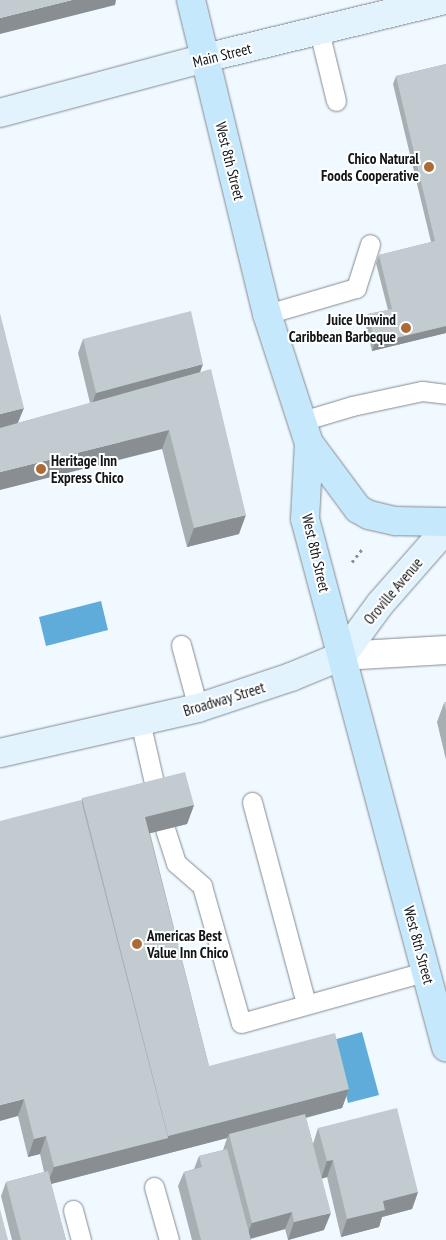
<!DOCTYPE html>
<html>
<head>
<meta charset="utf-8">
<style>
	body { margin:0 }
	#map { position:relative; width:446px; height:1240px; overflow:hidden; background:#f0f9ff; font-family:"PT Sans Narrow",sans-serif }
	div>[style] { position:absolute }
	.water>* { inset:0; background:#5fabd9 }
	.path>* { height:3px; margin-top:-1.5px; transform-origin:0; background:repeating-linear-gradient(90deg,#8b9296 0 2.5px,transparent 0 6.5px) }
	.roads { filter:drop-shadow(0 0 1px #838b90) drop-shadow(0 0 1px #838b90) }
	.service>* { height:19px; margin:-9.5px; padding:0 9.5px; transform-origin:9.5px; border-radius:9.5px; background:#fff }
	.minor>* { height:28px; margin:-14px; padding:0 14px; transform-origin:14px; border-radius:14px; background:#fff }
	.secondary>* { height:28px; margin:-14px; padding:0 14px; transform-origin:14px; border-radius:14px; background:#e2f3fe }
	.primary>* { height:28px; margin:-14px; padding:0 14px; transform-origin:14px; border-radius:14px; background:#c6e8fd }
	.wall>* { inset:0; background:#a7afb3 }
	.shaded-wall>* { inset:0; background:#888e92 }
	.building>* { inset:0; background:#c2cbd0 }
	.dots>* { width:14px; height:14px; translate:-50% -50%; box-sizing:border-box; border:2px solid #fff; border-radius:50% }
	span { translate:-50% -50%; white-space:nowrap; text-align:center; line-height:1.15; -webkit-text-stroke:4px #fff; paint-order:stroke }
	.street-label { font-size:15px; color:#131618 }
	.poi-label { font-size:15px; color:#131618; font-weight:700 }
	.right { translate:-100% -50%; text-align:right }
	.left { translate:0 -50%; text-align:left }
</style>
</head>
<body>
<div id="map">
	<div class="water">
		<div style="clip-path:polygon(101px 601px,108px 630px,46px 646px,39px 617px)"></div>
		<div style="clip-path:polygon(362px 1032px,379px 1095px,348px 1103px,333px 1040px)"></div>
	</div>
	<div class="path">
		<div style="left:352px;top:562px;width:18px;rotate:-52deg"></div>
	</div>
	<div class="roads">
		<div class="service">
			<div style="left:319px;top:31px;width:72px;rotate:76.3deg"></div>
			<div style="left:267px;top:314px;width:93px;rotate:-16.3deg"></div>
			<div style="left:356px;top:288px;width:46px;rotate:-72.3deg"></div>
			<div style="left:302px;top:421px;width:52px;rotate:-16.7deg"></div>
			<div style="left:352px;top:406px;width:72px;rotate:-12.1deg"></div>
			<div style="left:422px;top:391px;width:24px;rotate:7deg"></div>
			<div style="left:181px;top:645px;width:65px;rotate:74.9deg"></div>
			<div style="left:140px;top:721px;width:77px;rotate:77.2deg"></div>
			<div style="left:252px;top:802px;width:209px;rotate:75deg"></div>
			<div style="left:165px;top:829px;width:36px;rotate:72deg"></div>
			<div style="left:176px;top:863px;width:35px;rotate:41deg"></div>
			<div style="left:202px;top:886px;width:142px;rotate:74.1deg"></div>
			<div style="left:241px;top:1023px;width:193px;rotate:-15.6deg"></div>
			<div style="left:154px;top:1187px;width:55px;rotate:74.2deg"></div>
			<div style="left:73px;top:1210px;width:31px;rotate:75deg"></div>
		</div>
		<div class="minor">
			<div style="left:342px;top:656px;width:104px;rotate:-3.3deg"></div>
		</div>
		<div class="secondary">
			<div style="left:0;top:113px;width:212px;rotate:-15deg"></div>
			<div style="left:205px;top:58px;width:247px;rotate:-13.6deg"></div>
			<div style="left:0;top:753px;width:203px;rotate:-12.8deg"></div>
			<div style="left:198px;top:708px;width:98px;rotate:-18.4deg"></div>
			<div style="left:291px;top:677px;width:55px;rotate:-22.4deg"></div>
			<div style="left:342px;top:656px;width:64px;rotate:-53.8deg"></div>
			<div style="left:380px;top:604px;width:100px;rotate:-48.7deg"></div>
		</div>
		<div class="primary">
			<div style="left:191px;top:0;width:323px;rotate:76.4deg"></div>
			<div style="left:267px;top:314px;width:136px;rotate:72deg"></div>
			<div style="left:309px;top:443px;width:76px;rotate:93deg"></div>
			<div style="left:305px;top:519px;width:547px;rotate:75.05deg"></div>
			<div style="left:309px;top:443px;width:82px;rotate:53.4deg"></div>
			<div style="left:358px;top:509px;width:13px;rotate:29deg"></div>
			<div style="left:369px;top:515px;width:28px;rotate:13deg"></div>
			<div style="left:396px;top:521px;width:50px;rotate:1.1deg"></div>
		</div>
	</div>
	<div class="wall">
		<div style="clip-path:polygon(446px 64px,446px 333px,372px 351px,365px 322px,368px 314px,388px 310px,376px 263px,379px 255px,431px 242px,393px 84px,396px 76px)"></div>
		<div style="clip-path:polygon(83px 339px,200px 373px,239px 534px,187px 547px,162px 449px,18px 423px,90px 403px,78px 353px)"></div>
		<div style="clip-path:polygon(446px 702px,446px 760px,437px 722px,444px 703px)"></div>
		<div style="clip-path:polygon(82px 798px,194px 805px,187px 824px,150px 833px,209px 1066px,349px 1089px,342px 1108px,306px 1118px,313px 1144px,318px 1128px,418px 1192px,412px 1209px,382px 1217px,379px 1227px,341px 1237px,327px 1177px,322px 1178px,324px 1230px,288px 1240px,285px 1229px,251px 1239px,251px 1240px,192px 1240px,178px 1186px,184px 1172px,194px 1169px,199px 1156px,223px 1150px,227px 1138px,51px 1184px,66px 1240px,12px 1240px,1px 1196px,6px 1182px,44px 1172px,40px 1154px,28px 1157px,18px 1116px)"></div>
	</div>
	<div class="shaded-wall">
		<div style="clip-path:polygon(72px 0,116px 0,115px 5px,0 34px,0 18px)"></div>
		<div style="clip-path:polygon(446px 326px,446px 333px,372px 351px,375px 343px)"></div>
		<div style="clip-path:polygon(203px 364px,198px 378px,91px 407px,96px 393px)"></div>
		<div style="clip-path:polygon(24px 408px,17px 425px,0 430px,0 414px)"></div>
		<div style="clip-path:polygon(169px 430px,162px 449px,0 490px,0 472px)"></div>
		<div style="clip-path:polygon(246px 515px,239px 534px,187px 547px,194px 528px)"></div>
		<div style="clip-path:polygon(194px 805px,187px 824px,139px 836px,145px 817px)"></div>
		<div style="clip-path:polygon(349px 1089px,342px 1108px,230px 1137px,229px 1134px,227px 1138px,47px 1185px,54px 1167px,168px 1138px,168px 1136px)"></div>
		<div style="clip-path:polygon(24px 1099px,18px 1116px,0 1121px,0 1105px)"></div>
		<div style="clip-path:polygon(46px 1136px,40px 1154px,28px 1157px,34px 1139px)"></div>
		<div style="clip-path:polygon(333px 1160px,327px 1177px,321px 1179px,327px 1161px)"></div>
		<div style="clip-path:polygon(418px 1192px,412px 1209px,382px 1217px,379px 1227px,341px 1237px,347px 1219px,383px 1201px)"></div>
		<div style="clip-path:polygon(292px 1212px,285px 1229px,245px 1240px,252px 1223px)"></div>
		<div style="clip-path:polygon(331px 1213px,324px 1230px,288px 1240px,294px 1222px)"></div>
	</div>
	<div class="building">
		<div style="clip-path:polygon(0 0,72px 0,0 18px)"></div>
		<div style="clip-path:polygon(446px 64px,446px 326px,375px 343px,368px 314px,392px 309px,379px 255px,435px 241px,396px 76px)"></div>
		<div style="clip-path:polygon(191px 311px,203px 364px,96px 393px,83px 339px)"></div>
		<div style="clip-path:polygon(0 313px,24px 408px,0 414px)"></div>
		<div style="clip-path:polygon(211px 369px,246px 515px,194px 528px,169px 430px,0 472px,0 428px)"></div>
		<div style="clip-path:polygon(446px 702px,446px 711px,444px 703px)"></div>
		<div style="clip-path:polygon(185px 772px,194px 805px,145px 817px,209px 1066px,335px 1033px,349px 1089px,168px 1136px,82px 798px)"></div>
		<div style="clip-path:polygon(81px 800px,168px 1138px,54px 1167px,46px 1136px,34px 1139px,24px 1099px,0 1105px,0 821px)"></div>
		<div style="clip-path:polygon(397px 1108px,418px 1192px,383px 1201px,385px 1210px,347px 1219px,333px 1160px,327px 1161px,318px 1128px)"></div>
		<div style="clip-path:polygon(305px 1114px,331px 1213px,294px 1222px,292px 1212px,252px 1223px,229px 1134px)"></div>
		<div style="clip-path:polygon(227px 1149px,251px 1240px,201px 1240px,184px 1172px,202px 1167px,199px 1156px)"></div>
		<div style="clip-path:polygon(48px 1171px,66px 1240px,21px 1240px,6px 1182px)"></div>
		<div style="clip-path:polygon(0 1209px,8px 1240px,0 1240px)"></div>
	</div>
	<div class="dots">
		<div style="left:429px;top:167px;background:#ac6a36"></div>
		<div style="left:406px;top:328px;background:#ac6a36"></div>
		<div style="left:41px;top:469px;background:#ac6a36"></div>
		<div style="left:137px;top:944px;background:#ac6a36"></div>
	</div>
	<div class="street-label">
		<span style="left:222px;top:55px;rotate:-14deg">Main Street</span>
		<span style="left:230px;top:161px;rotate:76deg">West 8th Street</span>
		<span style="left:316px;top:553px;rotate:77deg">West 8th Street</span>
		<span style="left:393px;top:591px;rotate:-50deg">Oroville Avenue</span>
		<span style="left:224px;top:699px;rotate:-17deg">Broadway Street</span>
		<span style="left:419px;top:945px;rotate:75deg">West 8th Street</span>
	</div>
	<div class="poi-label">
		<span class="right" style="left:419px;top:167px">Chico Natural<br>Foods Cooperative</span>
		<span class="right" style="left:396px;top:328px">Juice Unwind<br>Caribbean Barbeque</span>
		<span class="left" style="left:51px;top:469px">Heritage Inn<br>Express Chico</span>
		<span class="left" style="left:147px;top:944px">Americas Best<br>Value Inn Chico</span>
	</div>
</div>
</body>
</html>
